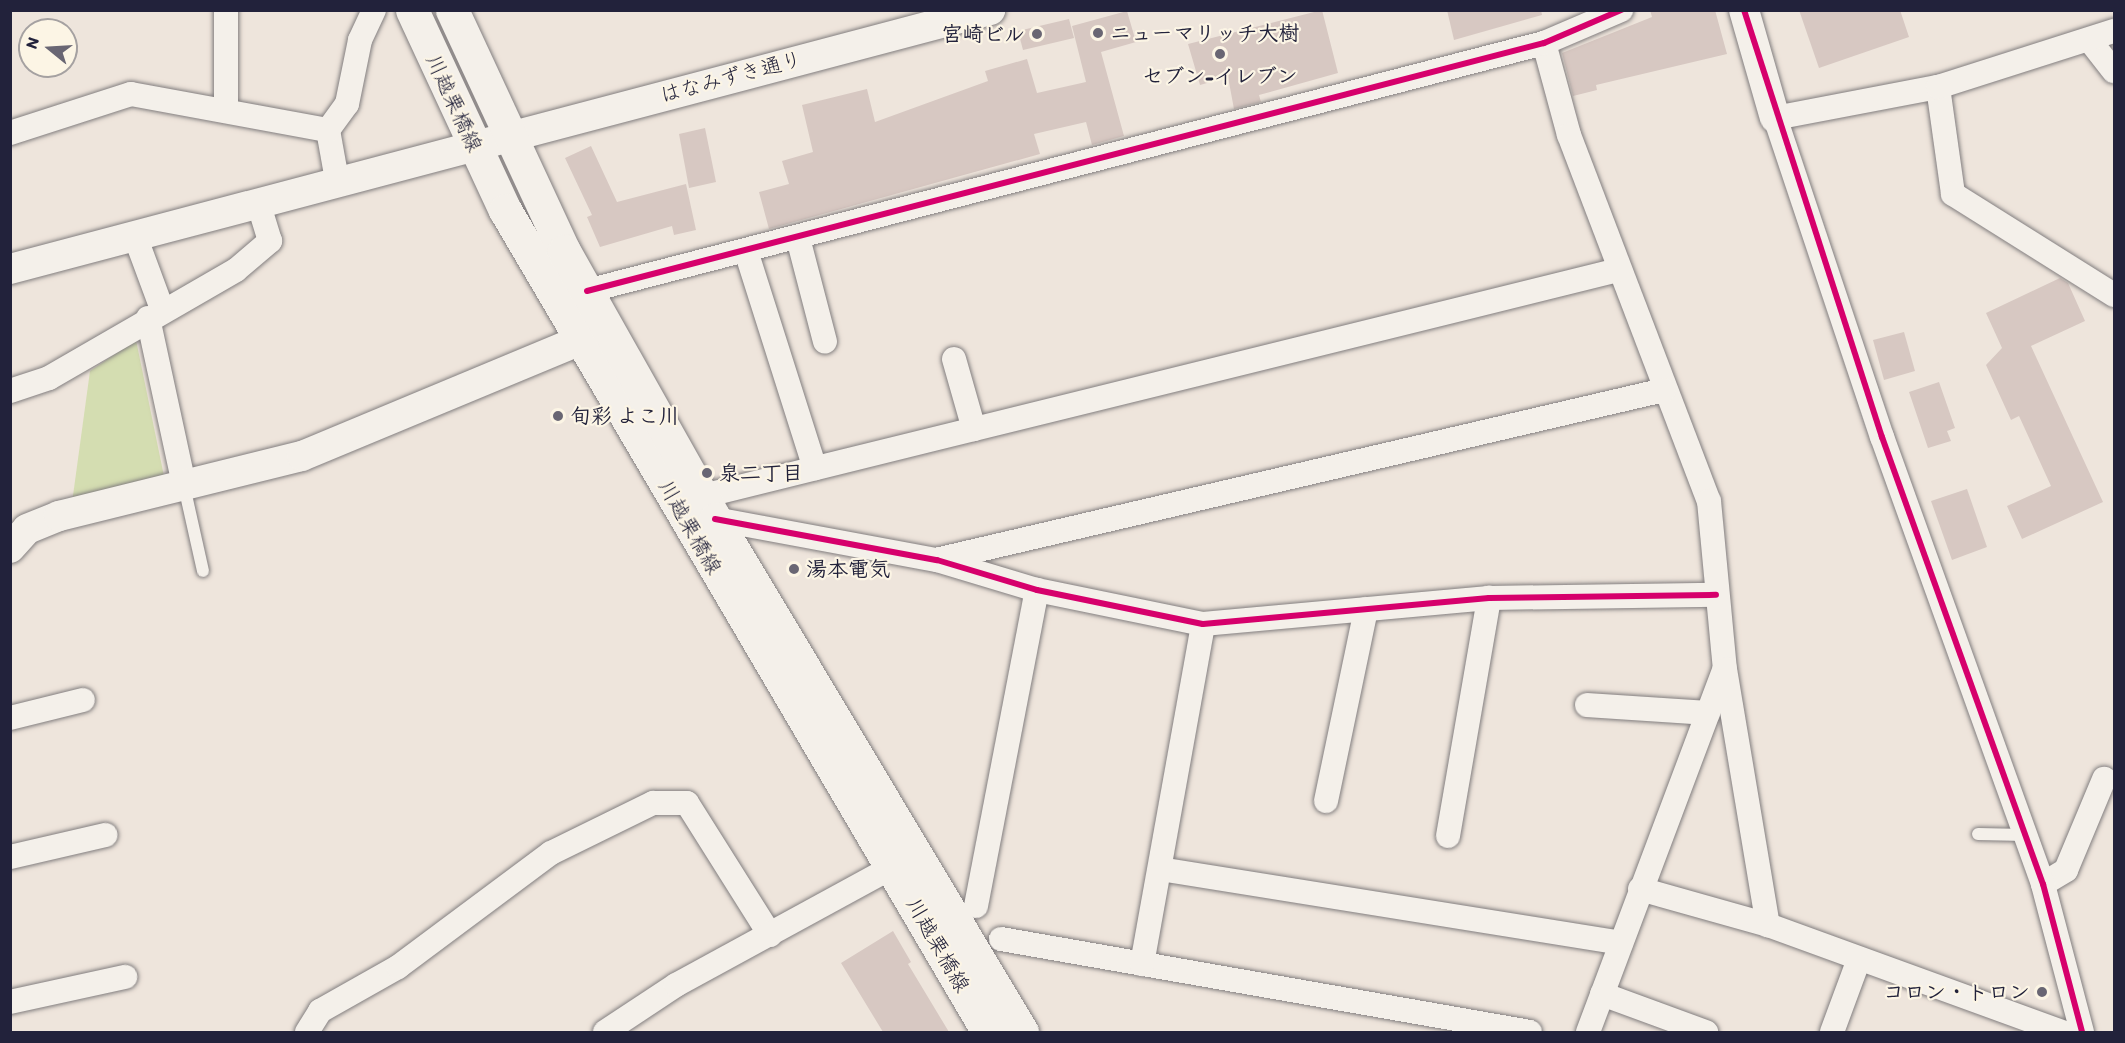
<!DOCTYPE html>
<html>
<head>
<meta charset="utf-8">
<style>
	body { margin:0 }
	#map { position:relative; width:2125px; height:1043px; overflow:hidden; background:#eee5dc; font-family:Itim,"Klee One",sans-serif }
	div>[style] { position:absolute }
	.green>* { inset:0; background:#d4ddb1 }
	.building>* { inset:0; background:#d7c8c2 }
	.roads { filter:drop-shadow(0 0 2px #827e7f) drop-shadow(0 0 2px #827e7f) }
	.service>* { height:12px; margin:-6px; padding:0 6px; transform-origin:6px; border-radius:6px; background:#f4f0ea }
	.minor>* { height:24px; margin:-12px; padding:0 12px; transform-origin:12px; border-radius:12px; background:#f4f0ea }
	.tertiary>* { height:30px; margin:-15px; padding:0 15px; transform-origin:15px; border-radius:15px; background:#f4f0ea }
	.primary>* { height:33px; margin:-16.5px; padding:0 16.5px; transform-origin:16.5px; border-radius:16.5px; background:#f4f0ea }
	.cycleway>* { height:6px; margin:-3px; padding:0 3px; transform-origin:3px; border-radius:3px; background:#d6006c }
	.dots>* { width:16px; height:16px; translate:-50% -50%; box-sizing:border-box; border:3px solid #fcf5e5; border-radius:50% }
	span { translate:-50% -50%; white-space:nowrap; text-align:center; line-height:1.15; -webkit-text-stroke:4.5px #fcf5e5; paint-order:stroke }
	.poi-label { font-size:21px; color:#22223b; font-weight:700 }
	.left { translate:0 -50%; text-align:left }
	.right { translate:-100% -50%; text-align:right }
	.street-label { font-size:21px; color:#22223b }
	.frame { position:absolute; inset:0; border:12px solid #22223b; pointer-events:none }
	.north { position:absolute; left:18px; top:18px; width:60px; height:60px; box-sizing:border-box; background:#fcf5e5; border:2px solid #a5a1a1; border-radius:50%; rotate:288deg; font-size:16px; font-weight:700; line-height:24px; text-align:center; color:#22223b }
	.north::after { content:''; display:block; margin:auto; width:21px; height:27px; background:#696673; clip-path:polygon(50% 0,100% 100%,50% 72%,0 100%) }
</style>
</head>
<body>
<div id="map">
	<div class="green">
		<div style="clip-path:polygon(136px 340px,166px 486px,69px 525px,90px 371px)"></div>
	</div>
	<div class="building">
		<div style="clip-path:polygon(1322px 10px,1338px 73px,1259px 95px,1261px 102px,1234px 109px,1228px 77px,1200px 85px,1188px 44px)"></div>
		<div style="clip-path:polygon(1447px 10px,1541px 10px,1542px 15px,1454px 40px)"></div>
		<div style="clip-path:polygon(1650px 10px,1715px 10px,1727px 54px,1596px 85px,1597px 90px,1573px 96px,1562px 53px,1652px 17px)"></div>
		<div style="clip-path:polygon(1799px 10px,1900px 10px,1909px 37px,1819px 68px)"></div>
		<div style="clip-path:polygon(1127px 11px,1136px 42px,1101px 52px,1124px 136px,1092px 145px,1086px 122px,1034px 134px,1040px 154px,769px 229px,759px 192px,789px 184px,782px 161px,813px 152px,802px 105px,867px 89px,875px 122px,988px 81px,985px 71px,1027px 59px,1037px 93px,1086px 82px,1072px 26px)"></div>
		<div style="clip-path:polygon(1069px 19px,1074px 38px,1023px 50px,1018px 31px)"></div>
		<div style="clip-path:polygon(705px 128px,716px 182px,689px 188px,679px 134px)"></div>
		<div style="clip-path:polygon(591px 146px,617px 202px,686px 184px,696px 230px,674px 235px,672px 226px,600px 247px,587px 217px,592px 215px,565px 158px)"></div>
		<div style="clip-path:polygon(2060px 278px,2068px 283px,2085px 321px,2031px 346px,2103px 502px,2022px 539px,2007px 506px,2051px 486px,2019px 416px,2011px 420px,1986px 365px,2002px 348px,1986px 313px)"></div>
		<div style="clip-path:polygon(1904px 332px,1915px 371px,1884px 380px,1873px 340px)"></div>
		<div style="clip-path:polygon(1939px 382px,1955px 428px,1947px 431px,1951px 441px,1928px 448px,1909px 392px)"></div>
		<div style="clip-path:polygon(1967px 489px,1987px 547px,1952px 560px,1931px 501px)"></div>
		<div style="clip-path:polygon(893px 931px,911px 962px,908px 964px,949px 1032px,883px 1032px,841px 963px)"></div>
	</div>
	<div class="roads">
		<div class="service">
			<div style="left:184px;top:486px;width:87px;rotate:77.4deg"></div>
			<div style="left:1978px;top:834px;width:47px;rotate:1.2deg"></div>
		</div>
		<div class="minor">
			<div style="left:2091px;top:42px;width:37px;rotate:52deg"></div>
			<div style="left:1544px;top:43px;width:95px;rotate:74.8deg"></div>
			<div style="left:1569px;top:135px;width:392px;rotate:69.1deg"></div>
			<div style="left:1709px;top:501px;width:169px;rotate:84.6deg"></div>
			<div style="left:1725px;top:669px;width:260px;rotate:80.5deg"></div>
			<div style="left:1938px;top:87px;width:108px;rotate:82deg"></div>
			<div style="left:1953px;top:194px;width:190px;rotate:32.1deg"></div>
			<div style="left:226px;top:111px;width:101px;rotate:-90deg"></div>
			<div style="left:328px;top:130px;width:51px;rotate:79.8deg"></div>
			<div style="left:10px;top:133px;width:127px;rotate:-17.9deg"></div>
			<div style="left:131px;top:94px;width:200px;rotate:10.4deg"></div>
			<div style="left:328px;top:130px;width:32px;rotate:-54deg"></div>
			<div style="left:347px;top:104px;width:65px;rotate:-78.5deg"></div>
			<div style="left:360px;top:40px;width:33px;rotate:-65deg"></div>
			<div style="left:135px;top:236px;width:78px;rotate:69.7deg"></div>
			<div style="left:798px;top:238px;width:107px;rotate:75.4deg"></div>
			<div style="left:746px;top:251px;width:228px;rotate:72.4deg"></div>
			<div style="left:587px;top:291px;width:989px;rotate:-14.53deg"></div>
			<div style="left:1544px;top:43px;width:84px;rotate:-23.2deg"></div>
			<div style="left:148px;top:318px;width:170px;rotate:77.8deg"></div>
			<div style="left:954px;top:359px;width:73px;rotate:74.1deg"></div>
			<div style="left:10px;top:391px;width:41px;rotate:-18.4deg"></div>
			<div style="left:49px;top:378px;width:216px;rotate:-30deg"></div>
			<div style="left:236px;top:270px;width:45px;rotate:-40.5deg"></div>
			<div style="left:270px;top:241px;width:41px;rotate:-107.1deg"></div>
			<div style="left:703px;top:496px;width:942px;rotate:-13.87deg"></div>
			<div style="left:715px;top:519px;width:226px;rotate:10.5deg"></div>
			<div style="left:937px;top:560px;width:104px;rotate:16.7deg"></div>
			<div style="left:1037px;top:590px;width:169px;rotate:11.6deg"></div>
			<div style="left:1203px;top:624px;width:287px;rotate:-5.2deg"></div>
			<div style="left:1489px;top:598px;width:227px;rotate:-0.8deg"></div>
			<div style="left:940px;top:559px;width:743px;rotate:-13.14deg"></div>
			<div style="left:1587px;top:705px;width:121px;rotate:3.8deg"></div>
			<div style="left:10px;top:718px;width:75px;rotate:-13.9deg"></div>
			<div style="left:1326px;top:801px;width:196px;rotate:-78.2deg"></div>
			<div style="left:1448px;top:836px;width:242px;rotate:-80.2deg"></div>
			<div style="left:10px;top:857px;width:98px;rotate:-13deg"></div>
			<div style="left:1160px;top:869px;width:467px;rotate:9.1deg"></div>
			<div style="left:2043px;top:884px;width:27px;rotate:-31deg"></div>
			<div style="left:2066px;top:870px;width:99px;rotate:-67.3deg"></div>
			<div style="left:1640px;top:889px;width:133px;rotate:15.7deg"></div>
			<div style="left:1768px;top:925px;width:313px;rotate:20deg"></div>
			<div style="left:976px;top:906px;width:322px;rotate:-79.1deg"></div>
			<div style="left:1001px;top:939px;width:537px;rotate:9.97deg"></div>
			<div style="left:1142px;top:964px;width:345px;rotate:-79.8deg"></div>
			<div style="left:1602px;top:994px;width:111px;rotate:20.1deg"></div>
			<div style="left:10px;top:1002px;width:118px;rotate:-12.3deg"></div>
			<div style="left:307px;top:1032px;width:25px;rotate:-58deg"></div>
			<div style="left:320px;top:1011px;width:90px;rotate:-29.4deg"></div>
			<div style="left:398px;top:967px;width:191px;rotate:-36.7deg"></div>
			<div style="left:551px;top:853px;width:114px;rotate:-26.1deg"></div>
			<div style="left:653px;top:803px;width:34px"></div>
			<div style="left:687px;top:803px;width:156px;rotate:57.8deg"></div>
			<div style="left:605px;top:1032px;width:85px;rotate:-33.5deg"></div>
			<div style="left:676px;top:985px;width:246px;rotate:-28.6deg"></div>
			<div style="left:1588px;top:1032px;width:386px;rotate:-69.4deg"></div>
			<div style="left:1832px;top:1032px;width:78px;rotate:-69.7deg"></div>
			<div style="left:2082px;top:1032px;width:153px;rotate:-104.8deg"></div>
			<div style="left:2043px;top:884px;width:475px;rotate:-109.8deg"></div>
			<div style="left:1882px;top:437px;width:336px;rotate:-108.5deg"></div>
			<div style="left:1775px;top:118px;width:166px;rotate:-10.8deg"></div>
			<div style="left:1938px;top:87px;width:185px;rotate:-17.7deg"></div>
		</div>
		<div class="tertiary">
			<div style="left:1744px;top:10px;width:112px;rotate:74deg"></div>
			<div style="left:10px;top:269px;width:1014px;rotate:-14.8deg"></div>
			<div style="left:10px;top:548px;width:25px;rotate:-48deg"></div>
			<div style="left:27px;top:529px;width:35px;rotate:-22deg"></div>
			<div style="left:59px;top:516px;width:250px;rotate:-13.9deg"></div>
			<div style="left:302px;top:456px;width:301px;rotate:-22.6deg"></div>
		</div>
		<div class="primary">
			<div style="left:412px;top:10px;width:221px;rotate:65.1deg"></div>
			<div style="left:505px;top:210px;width:953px;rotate:59.56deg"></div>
			<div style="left:452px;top:10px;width:266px;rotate:65.1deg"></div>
			<div style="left:564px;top:251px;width:308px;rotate:60.6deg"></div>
			<div style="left:715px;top:519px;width:598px;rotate:59.1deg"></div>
		</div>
	</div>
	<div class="cycleway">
		<div style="left:1744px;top:10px;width:449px;rotate:72.1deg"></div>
		<div style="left:1882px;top:437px;width:475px;rotate:70.2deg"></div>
		<div style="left:2043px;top:884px;width:153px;rotate:75.2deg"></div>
		<div style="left:587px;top:291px;width:989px;rotate:-14.53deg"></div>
		<div style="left:1544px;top:43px;width:84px;rotate:-23.2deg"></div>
		<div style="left:715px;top:519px;width:226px;rotate:10.5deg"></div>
		<div style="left:937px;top:560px;width:104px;rotate:16.7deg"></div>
		<div style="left:1037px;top:590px;width:169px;rotate:11.6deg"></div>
		<div style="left:1203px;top:624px;width:287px;rotate:-5.2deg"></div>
		<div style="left:1489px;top:598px;width:227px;rotate:-0.8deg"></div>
	</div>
	<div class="dots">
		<div style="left:1098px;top:33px;background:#696673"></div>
		<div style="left:1037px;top:34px;background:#696673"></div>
		<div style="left:1220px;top:54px;background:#696673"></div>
		<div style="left:558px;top:416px;background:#696673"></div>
		<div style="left:707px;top:473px;background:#696673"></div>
		<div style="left:794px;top:569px;background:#696673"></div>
		<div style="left:2042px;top:992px;background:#696673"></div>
	</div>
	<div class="poi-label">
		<span class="left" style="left:1110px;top:33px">ニューマリッチ大樹</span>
		<span class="right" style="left:1025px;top:34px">宮崎ビル</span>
		<span style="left:1220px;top:76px">セブン-イレブン</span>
		<span class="left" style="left:570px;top:416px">旬彩 よこ川</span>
		<span class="left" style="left:719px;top:473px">泉二丁目</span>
		<span class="left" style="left:806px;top:569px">湯本電気</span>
		<span class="right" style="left:2030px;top:992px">コロン・トロン</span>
	</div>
	<div class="street-label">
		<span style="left:731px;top:77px;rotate:-15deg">はなみずき通り</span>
		<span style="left:454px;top:103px;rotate:65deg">川越栗橋線</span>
		<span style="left:690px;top:527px;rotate:60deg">川越栗橋線</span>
		<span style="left:938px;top:945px;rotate:60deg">川越栗橋線</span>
	</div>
	<div class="frame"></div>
	<div class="north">N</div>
</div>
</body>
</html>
